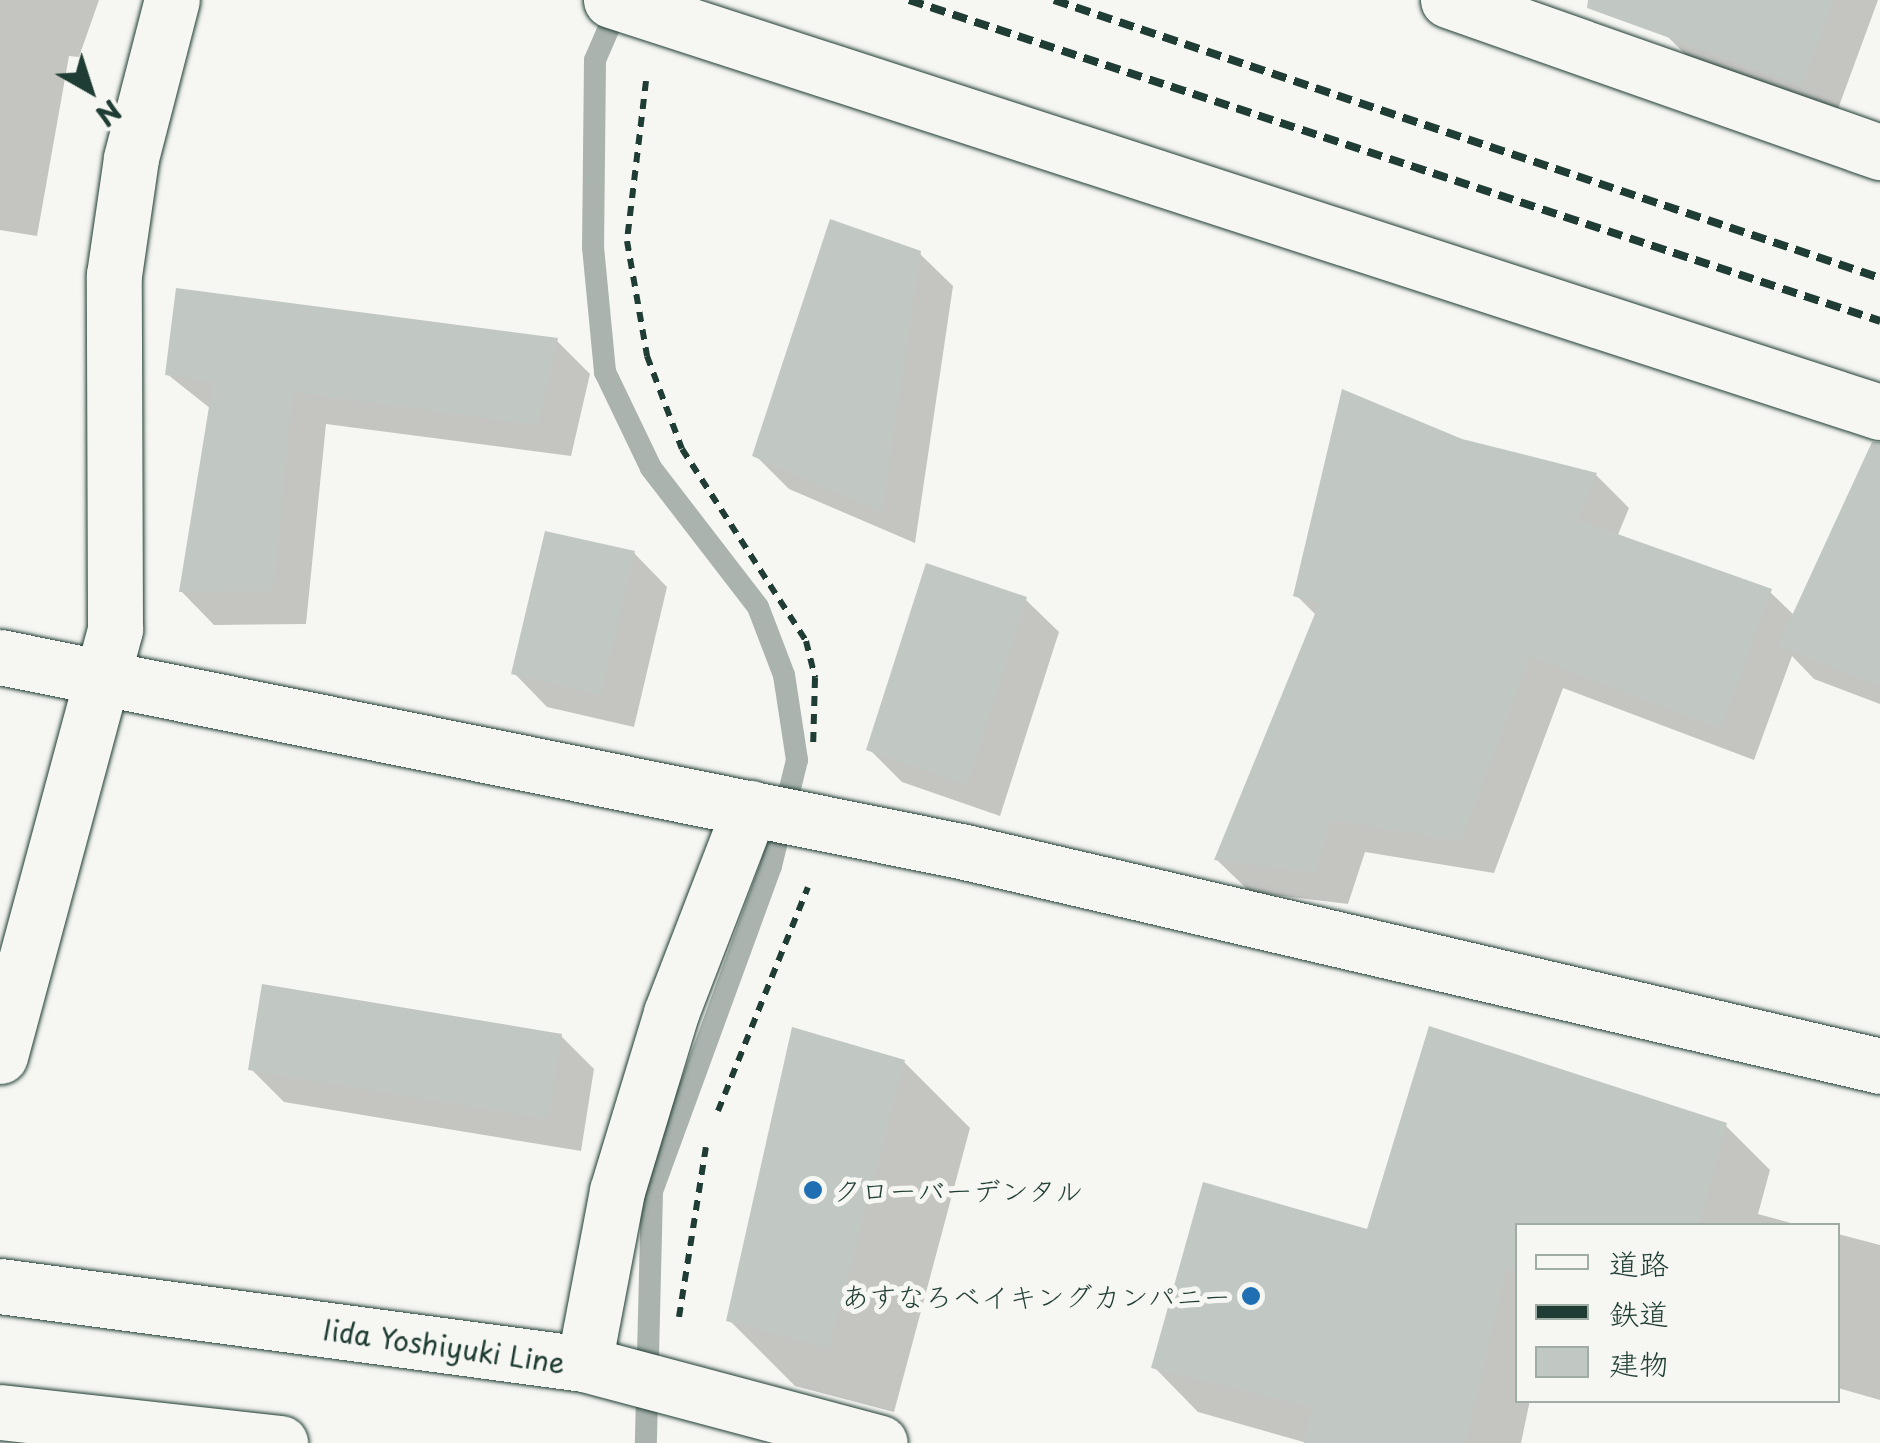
<!DOCTYPE html>
<html>
<head>
<meta charset="utf-8">
<style>
	body { margin:0 }
	#map { position:relative; width:1880px; height:1443px; overflow:hidden; background:#f6f6f2; font-family:"Playpen Sans","Klee One",sans-serif }
	div>[style] { position:absolute }
	.shadow>* { inset:0; background:#0003 }
	.stream>* { height:22px; margin:-11px; padding:0 11px; transform-origin:11px; border-radius:11px; background:#aab3ae }
	.building>* { inset:0; background:#c1c8c3 }
	.path>* { height:6px; margin-top:-3px; transform-origin:0; background:repeating-linear-gradient(90deg,#1f3d34 0 10px,transparent 0 18px) }
	.roads { filter:drop-shadow(0 0 2px #1f3d34) drop-shadow(0 0 2px #1f3d34) }
	.minor>* { height:55px; margin:-27.5px; padding:0 27.5px; transform-origin:27.5px; border-radius:27.5px; background:#f6f6f2 }
	.secondary>* { height:55px; margin:-27.5px; padding:0 27.5px; transform-origin:27.5px; border-radius:27.5px; background:#f6f6f2 }
	.rail>* { height:8px; margin-top:-4px; transform-origin:0; background:repeating-linear-gradient(90deg,#1f3d34 0 15px,transparent 0 23px) }
	.dots>* { width:28px; height:28px; translate:-50% -50%; box-sizing:border-box; border:5px solid #f6f6f2; border-radius:50% }
	span { translate:-50% -50%; white-space:nowrap; text-align:center; line-height:1.15; -webkit-text-stroke:10px #f6f6f2; paint-order:stroke }
	.poi-label { font-size:28px; color:#1f3d34 }
	.left { translate:0 -50%; text-align:left }
	.right { translate:-100% -50%; text-align:right }
	.street-label { font-size:28px; color:#1f3d34 }
	.legend { position:absolute; left:1515px; top:1223px; width:325px; height:180px; box-sizing:border-box; background:#f6f6f2; border:2px solid #a0aca6; margin:0; padding:12px 18px; list-style:none; font-size:30px; color:#1f3d34 }
	.legend li { display:flex; align-items:center; gap:20px; height:50px }
	.legend b { width:50px; border:2px solid #a0aca6 }
	.north { position:absolute; left:40px; top:40px; width:100px; height:100px; -webkit-text-stroke:8px #f6f6f2; paint-order:stroke; rotate:141deg; font-size:28px; font-weight:700; line-height:40px; text-align:center; color:#1f3d34 }
	.north::after { content:''; display:block; margin:auto; width:35px; height:45px; background:#1f3d34; clip-path:polygon(50% 0,100% 100%,50% 72%,0 100%) }
</style>
</head>
<body>
<div id="map">
	<div class="shadow">
		<div style="clip-path:polygon(0 0,99px 0,79px 57px,69px 56px,37px 236px,0 230px)"></div>
		<div style="clip-path:polygon(1676px 0,1878px 0,1835px 117px,1699px 68px,1666px 35px)"></div>
		<div style="clip-path:polygon(919px 253px,953px 286px,915px 543px,789px 489px,755px 455px)"></div>
		<div style="clip-path:polygon(556px 340px,590px 374px,571px 456px,326px 424px,306px 624px,214px 625px,181px 591px,211px 409px,167px 374px)"></div>
		<div style="clip-path:polygon(1461px 441px,1596px 475px,1629px 508px,1617px 537px,1770px 592px,1795px 616px,1880px 513px,1880px 704px,1814px 679px,1792px 656px,1754px 760px,1563px 688px,1494px 873px,1365px 852px,1348px 904px,1250px 892px,1217px 860px,1317px 616px,1296px 595px)"></div>
		<div style="clip-path:polygon(634px 553px,667px 587px,634px 727px,547px 707px,514px 673px)"></div>
		<div style="clip-path:polygon(1025px 599px,1059px 632px,1000px 816px,902px 782px,869px 749px)"></div>
		<div style="clip-path:polygon(561px 1036px,594px 1069px,581px 1151px,284px 1102px,251px 1069px)"></div>
		<div style="clip-path:polygon(904px 1062px,970px 1128px,894px 1412px,795px 1386px,729px 1320px)"></div>
		<div style="clip-path:polygon(1725px 1125px,1770px 1170px,1758px 1214px,1802px 1226px,1518px 1226px,1518px 1400px,1530px 1400px,1521px 1443px,1307px 1443px,1198px 1412px,1154px 1367px,1369px 1232px)"></div>
		<div style="clip-path:polygon(1838px 1234px,1880px 1245px,1880px 1400px,1838px 1388px)"></div>
	</div>
	<div class="stream">
		<div style="left:621px;top:0;width:65px;rotate:113.4deg"></div>
		<div style="left:595px;top:60px;width:187px;rotate:90.6deg"></div>
		<div style="left:593px;top:247px;width:126px;rotate:84.5deg"></div>
		<div style="left:605px;top:372px;width:106px;rotate:64.4deg"></div>
		<div style="left:651px;top:468px;width:175px;rotate:52.4deg"></div>
		<div style="left:758px;top:607px;width:73px;rotate:69.1deg"></div>
		<div style="left:784px;top:675px;width:86px;rotate:81.3deg"></div>
		<div style="left:797px;top:760px;width:109px;rotate:103.8deg"></div>
		<div style="left:771px;top:866px;width:347px;rotate:110.1deg"></div>
		<div style="left:652px;top:1192px;width:251px;rotate:91.4deg"></div>
	</div>
	<div class="building">
		<div style="clip-path:polygon(1588px 0,1833px 0,1802px 86px,1587px 8px)"></div>
		<div style="clip-path:polygon(830px 219px,921px 251px,882px 512px,752px 456px)"></div>
		<div style="clip-path:polygon(176px 288px,558px 338px,538px 425px,293px 392px,273px 591px,179px 592px,213px 382px,165px 375px)"></div>
		<div style="clip-path:polygon(1342px 389px,1462px 439px,1597px 473px,1578px 520px,1772px 589px,1721px 729px,1530px 656px,1461px 841px,1332px 820px,1315px 872px,1214px 860px,1319px 604px,1293px 596px)"></div>
		<div style="clip-path:polygon(1872px 442px,1880px 442px,1880px 686px,1778px 646px)"></div>
		<div style="clip-path:polygon(545px 531px,635px 551px,601px 695px,511px 674px)"></div>
		<div style="clip-path:polygon(926px 563px,1027px 597px,967px 785px,866px 750px)"></div>
		<div style="clip-path:polygon(262px 984px,562px 1034px,548px 1119px,248px 1070px)"></div>
		<div style="clip-path:polygon(1429px 1026px,1727px 1123px,1699px 1226px,1518px 1226px,1518px 1273px,1506px 1269px,1466px 1443px,1304px 1443px,1312px 1407px,1151px 1368px,1203px 1182px,1367px 1229px)"></div>
		<div style="clip-path:polygon(792px 1027px,905px 1060px,829px 1348px,726px 1321px)"></div>
	</div>
	<div class="path">
		<div style="left:646px;top:81px;width:161px;rotate:96.8deg"></div>
		<div style="left:627px;top:241px;width:117px;rotate:80.1deg"></div>
		<div style="left:647px;top:356px;width:99px;rotate:69.4deg"></div>
		<div style="left:682px;top:449px;width:229px;rotate:57.1deg"></div>
		<div style="left:806px;top:641px;width:38px;rotate:76deg"></div>
		<div style="left:815px;top:678px;width:72px;rotate:91.6deg"></div>
		<div style="left:718px;top:1111px;width:241px;rotate:-68.1deg"></div>
		<div style="left:679px;top:1317px;width:172px;rotate:-81deg"></div>
	</div>
	<div class="roads">
		<div class="minor">
			<div style="left:611px;top:0;width:1334px;rotate:17.99deg"></div>
			<div style="left:1448px;top:0;width:458px;rotate:19.4deg"></div>
			<div style="left:0;top:657px;width:985px;rotate:11.42deg"></div>
			<div style="left:965px;top:852px;width:940px;rotate:13.16deg"></div>
			<div style="left:0;top:1056px;width:442px;rotate:-74.9deg"></div>
			<div style="left:115px;top:629px;width:354px;rotate:-90.2deg"></div>
			<div style="left:114px;top:275px;width:118px;rotate:-81.7deg"></div>
			<div style="left:131px;top:158px;width:163px;rotate:-75.5deg"></div>
			<div style="left:584px;top:1364px;width:176px;rotate:-79.2deg"></div>
			<div style="left:617px;top:1191px;width:186px;rotate:-73.1deg"></div>
			<div style="left:671px;top:1013px;width:220px;rotate:-68.9deg"></div>
		</div>
		<div class="secondary">
			<div style="left:0;top:1286px;width:589px;rotate:7.61deg"></div>
			<div style="left:584px;top:1364px;width:306px;rotate:14.9deg"></div>
			<div style="left:0;top:1412px;width:282px;rotate:6.3deg"></div>
		</div>
	</div>
	<div class="rail">
		<div style="left:909px;top:0;width:1023px;rotate:18.29deg"></div>
		<div style="left:1054px;top:0;width:872px;rotate:18.6deg"></div>
	</div>
	<div class="dots">
		<div style="left:813px;top:1190px;background:#1f6fb2"></div>
		<div style="left:1251px;top:1296px;background:#1f6fb2"></div>
	</div>
	<div class="poi-label">
		<span class="left" style="left:833px;top:1190px">クローバーデンタル</span>
		<span class="right" style="left:1231px;top:1296px">あすなろベイキングカンパニー</span>
	</div>
	<div class="street-label">
		<span style="left:444px;top:1346px;rotate:8deg">Iida Yoshiyuki Line</span>
	</div>
	<ul class="legend">
	<li><b style="height:12px;background:#f6f6f2"></b>道路</li>
	<li><b style="height:12px;background:#1f3d34"></b>鉄道</li>
	<li><b style="height:28px;background:#c1c8c3"></b>建物</li>
	</ul>
	<div class="north">N</div>
</div>
</body>
</html>
